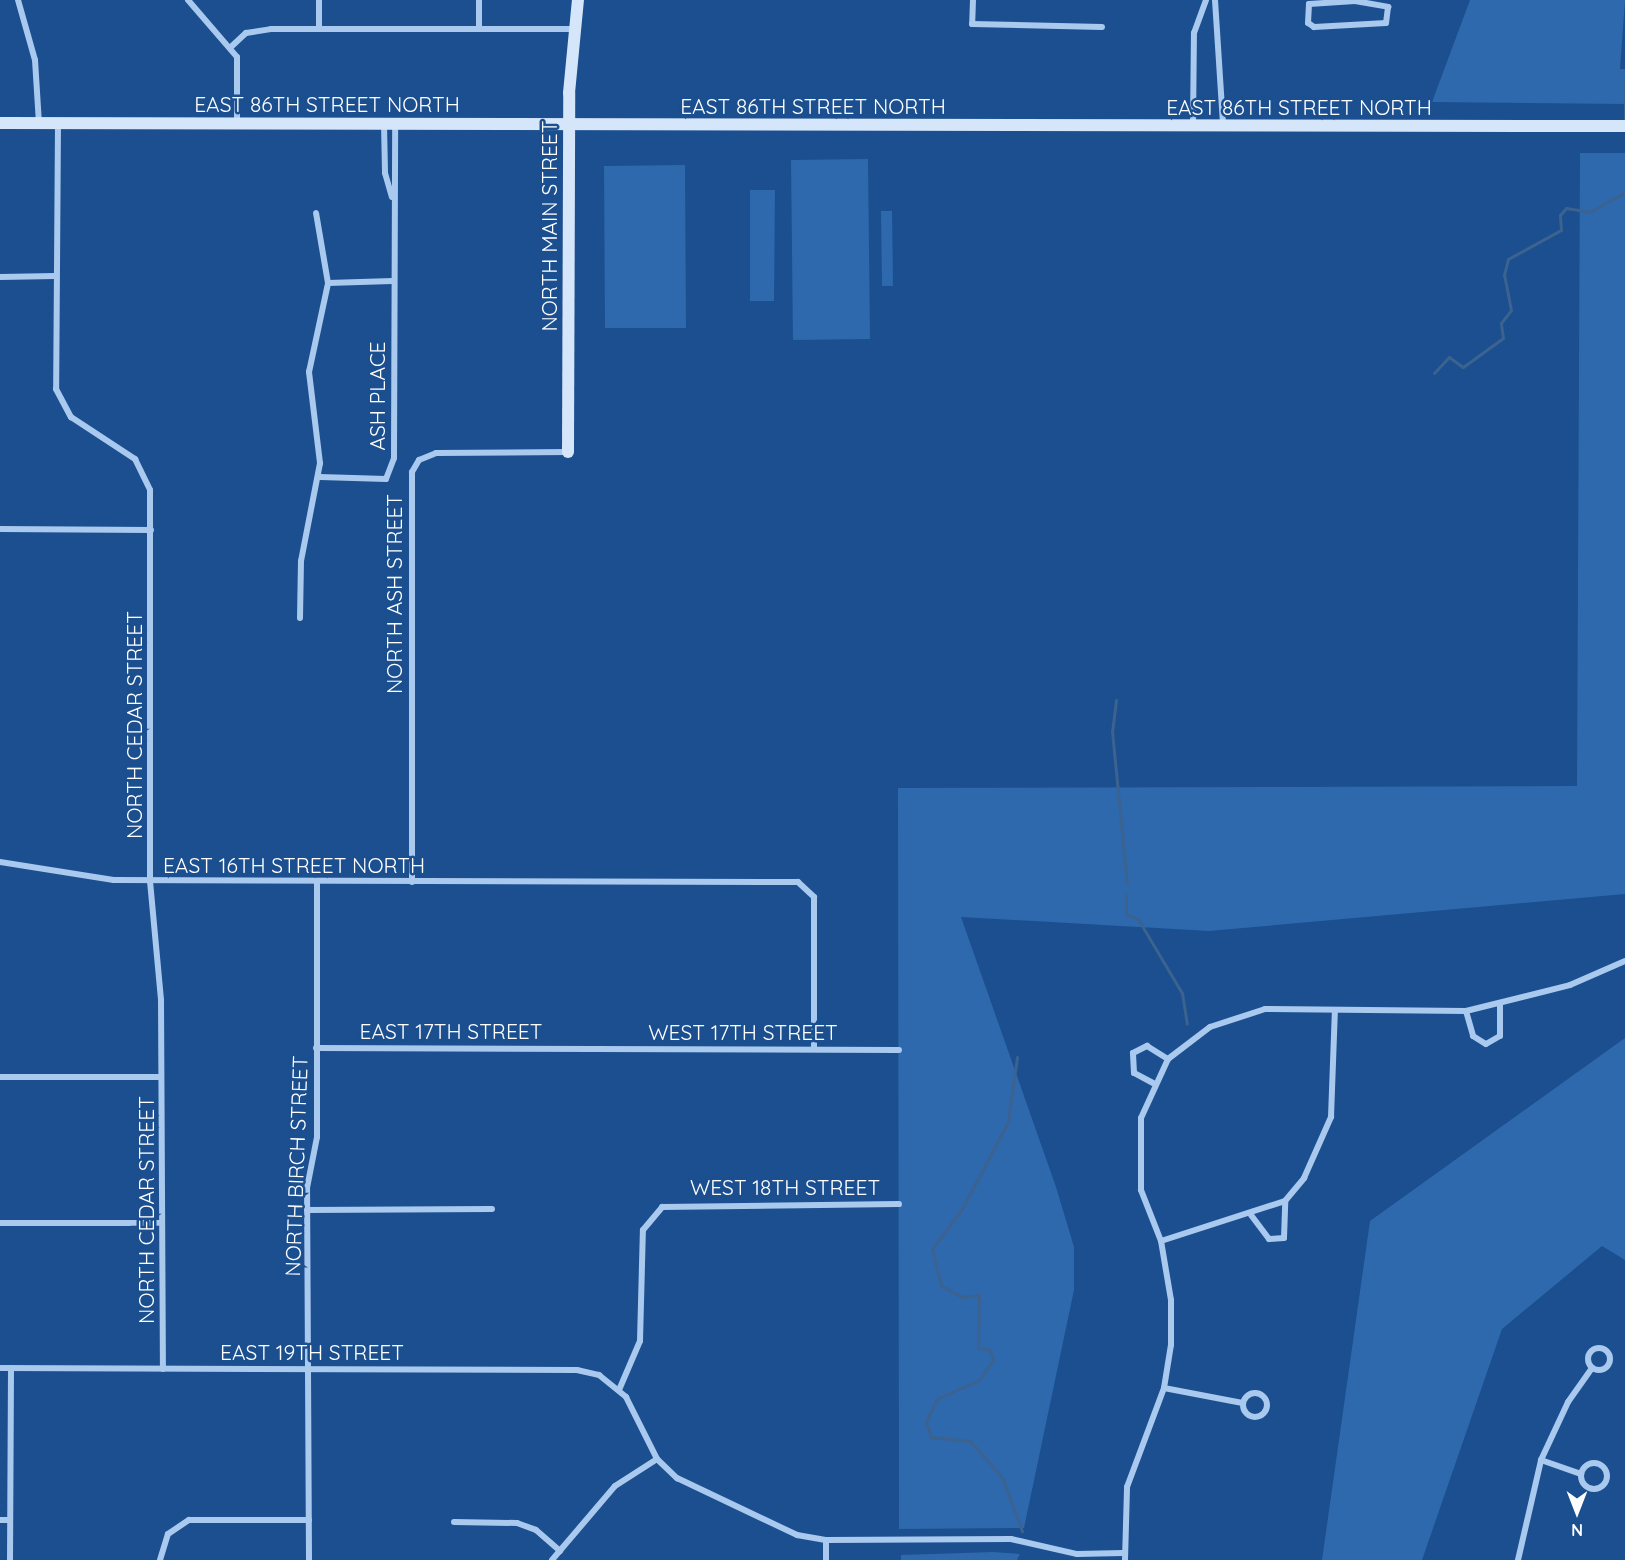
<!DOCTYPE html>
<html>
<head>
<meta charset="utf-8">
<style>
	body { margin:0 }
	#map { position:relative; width:1625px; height:1560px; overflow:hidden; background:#1b4f8f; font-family:Quicksand,sans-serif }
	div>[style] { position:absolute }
	.green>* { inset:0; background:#2e69ad }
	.stream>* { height:3px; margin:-1.5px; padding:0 1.5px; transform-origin:1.5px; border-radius:1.5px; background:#3c6290 }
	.street>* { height:6px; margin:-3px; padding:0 3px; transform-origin:3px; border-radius:3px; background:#a9c9ee }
	.street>.ring { margin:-3px; padding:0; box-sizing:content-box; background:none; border:6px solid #a9c9ee; border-radius:50% }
	.secondary>* { height:12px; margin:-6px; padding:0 6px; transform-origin:6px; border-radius:6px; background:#d6e6fa }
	span { translate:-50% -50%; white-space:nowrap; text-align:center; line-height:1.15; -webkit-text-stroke:5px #1b4f8f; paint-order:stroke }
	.street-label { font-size:21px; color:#fff }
	.north { position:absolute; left:1547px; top:1482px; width:60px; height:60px; -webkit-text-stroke:4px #1b4f8f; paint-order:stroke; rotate:180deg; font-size:16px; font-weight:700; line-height:24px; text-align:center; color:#fff }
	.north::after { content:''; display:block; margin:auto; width:21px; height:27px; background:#fff; clip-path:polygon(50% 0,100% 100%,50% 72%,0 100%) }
</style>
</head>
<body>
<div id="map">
	<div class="green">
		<div style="clip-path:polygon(1470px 0,1625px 0,1620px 69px,1625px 69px,1625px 104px,1432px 102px)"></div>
		<div style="clip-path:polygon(1580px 153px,1625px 153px,1625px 894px,1209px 931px,961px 917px,1056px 1187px,1074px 1247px,1074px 1290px,1024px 1528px,899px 1529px,898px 788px,1577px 786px)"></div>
		<div style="clip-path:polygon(868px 159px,870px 339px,793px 340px,791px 160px)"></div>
		<div style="clip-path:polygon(685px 165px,686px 328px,605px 328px,604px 166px)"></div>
		<div style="clip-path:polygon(750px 190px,775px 190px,774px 301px,750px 301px)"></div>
		<div style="clip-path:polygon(881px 211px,892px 211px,893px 286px,882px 286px)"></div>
		<div style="clip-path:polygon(1625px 1038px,1625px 1260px,1602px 1246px,1502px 1329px,1422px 1560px,1322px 1560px,1370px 1221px)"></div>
		<div style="clip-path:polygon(993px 1552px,1020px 1554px,1017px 1560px,901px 1560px,901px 1555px)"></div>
	</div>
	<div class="stream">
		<div style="left:1625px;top:81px;width:41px;rotate:90deg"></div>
		<div style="left:1434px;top:373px;width:22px;rotate:-47deg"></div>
		<div style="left:1449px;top:357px;width:17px;rotate:36deg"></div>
		<div style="left:1463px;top:367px;width:49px;rotate:-35.9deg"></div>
		<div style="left:1503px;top:338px;width:15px;rotate:-98deg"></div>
		<div style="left:1501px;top:323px;width:16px;rotate:-52deg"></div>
		<div style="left:1511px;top:310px;width:36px;rotate:-101deg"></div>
		<div style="left:1504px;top:275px;width:16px;rotate:-76deg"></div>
		<div style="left:1508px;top:259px;width:60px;rotate:-28.7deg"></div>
		<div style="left:1561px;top:230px;width:15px;rotate:-94deg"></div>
		<div style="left:1560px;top:215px;width:9px;rotate:-49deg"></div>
		<div style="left:1566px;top:208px;width:24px;rotate:9deg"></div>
		<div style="left:1590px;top:212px;width:40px;rotate:-29.7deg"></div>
		<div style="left:1116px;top:700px;width:31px;rotate:97deg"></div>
		<div style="left:1112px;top:731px;width:153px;rotate:84.4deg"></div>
		<div style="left:1126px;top:894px;width:20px;rotate:90deg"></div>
		<div style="left:1126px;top:914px;width:13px;rotate:23deg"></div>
		<div style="left:1138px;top:919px;width:86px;rotate:59.3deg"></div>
		<div style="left:1182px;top:993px;width:31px;rotate:81deg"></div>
		<div style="left:1017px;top:1057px;width:66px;rotate:97.9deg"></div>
		<div style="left:1008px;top:1122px;width:98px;rotate:117.9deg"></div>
		<div style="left:962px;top:1209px;width:50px;rotate:126.9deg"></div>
		<div style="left:932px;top:1249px;width:38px;rotate:76deg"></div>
		<div style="left:941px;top:1286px;width:25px;rotate:27deg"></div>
		<div style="left:963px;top:1297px;width:16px;rotate:-7deg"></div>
		<div style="left:979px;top:1295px;width:53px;rotate:91.1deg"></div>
		<div style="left:978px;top:1348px;width:12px;rotate:9deg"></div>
		<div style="left:990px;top:1350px;width:10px;rotate:73deg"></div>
		<div style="left:993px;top:1360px;width:24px;rotate:125deg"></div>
		<div style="left:979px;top:1380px;width:46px;rotate:155.7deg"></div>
		<div style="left:937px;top:1399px;width:25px;rotate:116deg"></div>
		<div style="left:926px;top:1422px;width:16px;rotate:72deg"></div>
		<div style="left:931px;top:1437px;width:39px;rotate:6deg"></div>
		<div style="left:970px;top:1441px;width:48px;rotate:48.4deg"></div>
		<div style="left:1002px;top:1477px;width:58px;rotate:69.7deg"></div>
	</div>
	<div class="street">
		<div style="left:18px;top:0;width:62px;rotate:74.2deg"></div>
		<div style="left:35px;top:60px;width:63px;rotate:86.4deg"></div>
		<div style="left:188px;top:0;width:75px;rotate:49.3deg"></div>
		<div style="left:237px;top:57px;width:66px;rotate:90deg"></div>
		<div style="left:319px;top:0;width:29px;rotate:90deg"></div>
		<div style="left:479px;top:0;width:28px;rotate:90deg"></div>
		<div style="left:973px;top:0;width:24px;rotate:92deg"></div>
		<div style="left:972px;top:24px;width:130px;rotate:1.3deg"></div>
		<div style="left:1215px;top:0;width:125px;rotate:86.3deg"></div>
		<div style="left:1355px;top:1px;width:34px;rotate:10deg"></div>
		<div style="left:1388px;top:7px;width:16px;rotate:97deg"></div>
		<div style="left:1386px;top:23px;width:72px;rotate:176.8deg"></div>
		<div style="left:1314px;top:27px;width:7px;rotate:-146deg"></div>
		<div style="left:1308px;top:23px;width:19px;rotate:-87deg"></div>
		<div style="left:1309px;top:4px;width:46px;rotate:-3.7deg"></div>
		<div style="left:232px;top:46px;width:19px;rotate:-43deg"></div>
		<div style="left:246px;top:33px;width:25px;rotate:-9deg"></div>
		<div style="left:271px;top:29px;width:305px"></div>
		<div style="left:58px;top:124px;width:265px;rotate:90.4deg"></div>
		<div style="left:56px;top:389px;width:32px;rotate:62deg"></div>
		<div style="left:71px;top:417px;width:77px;rotate:33.3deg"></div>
		<div style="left:135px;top:459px;width:34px;rotate:64deg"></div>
		<div style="left:150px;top:490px;width:391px;rotate:90deg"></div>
		<div style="left:150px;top:881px;width:120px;rotate:84.7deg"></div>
		<div style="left:161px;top:1000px;width:369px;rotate:89.7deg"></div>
		<div style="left:384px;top:124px;width:49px;rotate:88.8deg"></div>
		<div style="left:385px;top:173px;width:25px;rotate:74deg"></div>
		<div style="left:1193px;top:125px;width:92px;rotate:-89.4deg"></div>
		<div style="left:1194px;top:33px;width:35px;rotate:-70deg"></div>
		<div style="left:0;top:277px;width:55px;rotate:-1deg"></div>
		<div style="left:328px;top:283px;width:64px;rotate:-1.8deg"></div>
		<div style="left:320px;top:477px;width:66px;rotate:1.7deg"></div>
		<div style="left:386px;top:479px;width:22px;rotate:-69deg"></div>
		<div style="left:394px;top:458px;width:334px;rotate:-89.8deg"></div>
		<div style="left:0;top:529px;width:151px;rotate:0.4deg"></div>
		<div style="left:300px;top:618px;width:57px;rotate:-89deg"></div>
		<div style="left:301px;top:561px;width:100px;rotate:-79deg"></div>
		<div style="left:320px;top:463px;width:92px;rotate:-96.9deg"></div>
		<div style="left:309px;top:372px;width:91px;rotate:-77.9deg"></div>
		<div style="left:328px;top:283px;width:71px;rotate:-99.7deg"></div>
		<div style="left:0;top:862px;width:115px;rotate:9deg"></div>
		<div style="left:114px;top:880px;width:684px;rotate:0.17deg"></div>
		<div style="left:798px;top:882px;width:22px;rotate:43deg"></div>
		<div style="left:814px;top:897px;width:152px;rotate:90deg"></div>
		<div style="left:412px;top:882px;width:410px;rotate:-90deg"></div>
		<div style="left:412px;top:472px;width:14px;rotate:-60deg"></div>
		<div style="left:419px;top:460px;width:18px;rotate:-22deg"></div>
		<div style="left:436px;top:453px;width:132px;rotate:-0.4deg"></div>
		<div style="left:1466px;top:1011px;width:26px;rotate:74deg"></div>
		<div style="left:1473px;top:1036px;width:15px;rotate:32deg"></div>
		<div style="left:1486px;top:1044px;width:16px;rotate:-30deg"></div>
		<div style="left:1500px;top:1036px;width:32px;rotate:-90deg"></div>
		<div style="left:316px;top:1048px;width:583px;rotate:0.2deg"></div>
		<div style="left:0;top:1077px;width:161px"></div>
		<div style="left:1153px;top:1083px;width:21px;rotate:-152deg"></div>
		<div style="left:1134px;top:1073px;width:20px;rotate:-93deg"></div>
		<div style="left:1133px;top:1053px;width:16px;rotate:-27deg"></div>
		<div style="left:1147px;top:1046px;width:25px;rotate:32deg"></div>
		<div style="left:307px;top:1210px;width:185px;rotate:-0.3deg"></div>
		<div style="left:1251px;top:1215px;width:30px;rotate:53deg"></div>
		<div style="left:1269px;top:1239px;width:15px;rotate:-4deg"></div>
		<div style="left:1284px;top:1238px;width:37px;rotate:-88deg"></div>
		<div style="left:0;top:1223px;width:162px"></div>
		<div style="left:1161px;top:1241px;width:130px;rotate:-17.9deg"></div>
		<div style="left:1285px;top:1201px;width:30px;rotate:-50deg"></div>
		<div style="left:1304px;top:1178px;width:67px;rotate:-66.1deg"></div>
		<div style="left:1331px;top:1117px;width:107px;rotate:-87.9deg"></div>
		<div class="ring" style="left:1588px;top:1348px;width:16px;height:16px"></div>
		<div style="left:0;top:1368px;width:577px;rotate:0.2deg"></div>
		<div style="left:577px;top:1370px;width:23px;rotate:13deg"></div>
		<div style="left:599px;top:1375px;width:35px;rotate:39deg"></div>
		<div style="left:626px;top:1397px;width:69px;rotate:63.4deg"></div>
		<div style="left:657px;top:1459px;width:28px;rotate:44deg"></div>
		<div style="left:677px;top:1478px;width:133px;rotate:25.4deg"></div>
		<div style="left:797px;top:1535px;width:29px;rotate:10deg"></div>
		<div style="left:826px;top:1540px;width:185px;rotate:-0.3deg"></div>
		<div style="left:1011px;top:1539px;width:68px;rotate:12.8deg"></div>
		<div style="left:1077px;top:1554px;width:46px;rotate:-1.2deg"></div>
		<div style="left:1164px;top:1388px;width:80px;rotate:10.8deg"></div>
		<div style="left:619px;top:1390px;width:53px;rotate:-66.8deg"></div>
		<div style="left:640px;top:1341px;width:111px;rotate:-88.5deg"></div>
		<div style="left:643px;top:1230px;width:30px;rotate:-50deg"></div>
		<div style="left:662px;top:1207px;width:237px;rotate:-0.7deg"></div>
		<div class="ring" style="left:1243px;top:1393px;width:18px;height:18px"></div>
		<div style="left:1541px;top:1460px;width:42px;rotate:19.3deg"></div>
		<div class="ring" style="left:1581px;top:1463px;width:20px;height:20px"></div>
		<div style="left:0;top:1520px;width:10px"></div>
		<div style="left:454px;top:1522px;width:63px;rotate:0.9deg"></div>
		<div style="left:517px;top:1523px;width:20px;rotate:20deg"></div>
		<div style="left:536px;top:1530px;width:32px;rotate:41deg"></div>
		<div style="left:10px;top:1560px;width:192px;rotate:-89.7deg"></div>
		<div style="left:160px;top:1560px;width:27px;rotate:-73deg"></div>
		<div style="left:168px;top:1534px;width:25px;rotate:-34deg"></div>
		<div style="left:189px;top:1520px;width:120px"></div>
		<div style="left:309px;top:1560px;width:372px;rotate:-90.3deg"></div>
		<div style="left:307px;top:1188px;width:52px;rotate:-78.9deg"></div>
		<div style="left:317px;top:1137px;width:255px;rotate:-90deg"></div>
		<div style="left:552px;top:1560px;width:97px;rotate:-49.6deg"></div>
		<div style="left:615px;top:1486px;width:50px;rotate:-32.7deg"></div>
		<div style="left:826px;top:1560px;width:20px;rotate:-90deg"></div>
		<div style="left:1125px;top:1560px;width:73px;rotate:-88.4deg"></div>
		<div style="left:1127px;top:1487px;width:106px;rotate:-69.5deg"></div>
		<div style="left:1164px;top:1388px;width:44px;rotate:-80.8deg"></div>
		<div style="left:1171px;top:1345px;width:45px;rotate:-90deg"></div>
		<div style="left:1171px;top:1300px;width:60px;rotate:-99.6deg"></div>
		<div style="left:1161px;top:1241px;width:55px;rotate:-111.4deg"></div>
		<div style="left:1141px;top:1190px;width:72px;rotate:-90deg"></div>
		<div style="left:1141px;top:1118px;width:65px;rotate:-65.4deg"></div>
		<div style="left:1168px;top:1059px;width:53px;rotate:-37.3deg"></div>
		<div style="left:1210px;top:1027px;width:58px;rotate:-18.1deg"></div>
		<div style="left:1265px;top:1009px;width:201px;rotate:0.6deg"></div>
		<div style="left:1466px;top:1011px;width:107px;rotate:-14deg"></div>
		<div style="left:1570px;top:985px;width:60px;rotate:-23.6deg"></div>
		<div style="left:1518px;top:1560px;width:103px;rotate:-77deg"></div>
		<div style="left:1541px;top:1460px;width:64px;rotate:-65deg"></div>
		<div style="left:1568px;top:1402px;width:42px;rotate:-54.8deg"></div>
	</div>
	<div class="secondary">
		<div style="left:0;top:123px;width:1625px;rotate:0.11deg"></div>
		<div style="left:568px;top:452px;width:359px;rotate:-89.8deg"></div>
		<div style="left:569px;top:93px;width:93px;rotate:-84.5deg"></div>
	</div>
	<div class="street-label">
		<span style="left:327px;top:104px">EAST 86TH STREET NORTH</span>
		<span style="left:813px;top:106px">EAST 86TH STREET NORTH</span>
		<span style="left:1299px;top:107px">EAST 86TH STREET NORTH</span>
		<span style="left:549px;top:226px;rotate:-90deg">NORTH MAIN STREET</span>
		<span style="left:377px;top:396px;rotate:-90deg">ASH PLACE</span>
		<span style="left:394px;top:594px;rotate:-90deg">NORTH ASH STREET</span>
		<span style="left:134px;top:725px;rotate:-90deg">NORTH CEDAR STREET</span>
		<span style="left:294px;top:865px">EAST 16TH STREET NORTH</span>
		<span style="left:451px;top:1031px">EAST 17TH STREET</span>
		<span style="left:743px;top:1032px">WEST 17TH STREET</span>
		<span style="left:296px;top:1166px;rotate:-88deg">NORTH BIRCH STREET</span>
		<span style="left:785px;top:1187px">WEST 18TH STREET</span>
		<span style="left:146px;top:1210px;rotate:-90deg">NORTH CEDAR STREET</span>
		<span style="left:312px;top:1352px">EAST 19TH STREET</span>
	</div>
	<div class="north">N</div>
</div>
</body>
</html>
